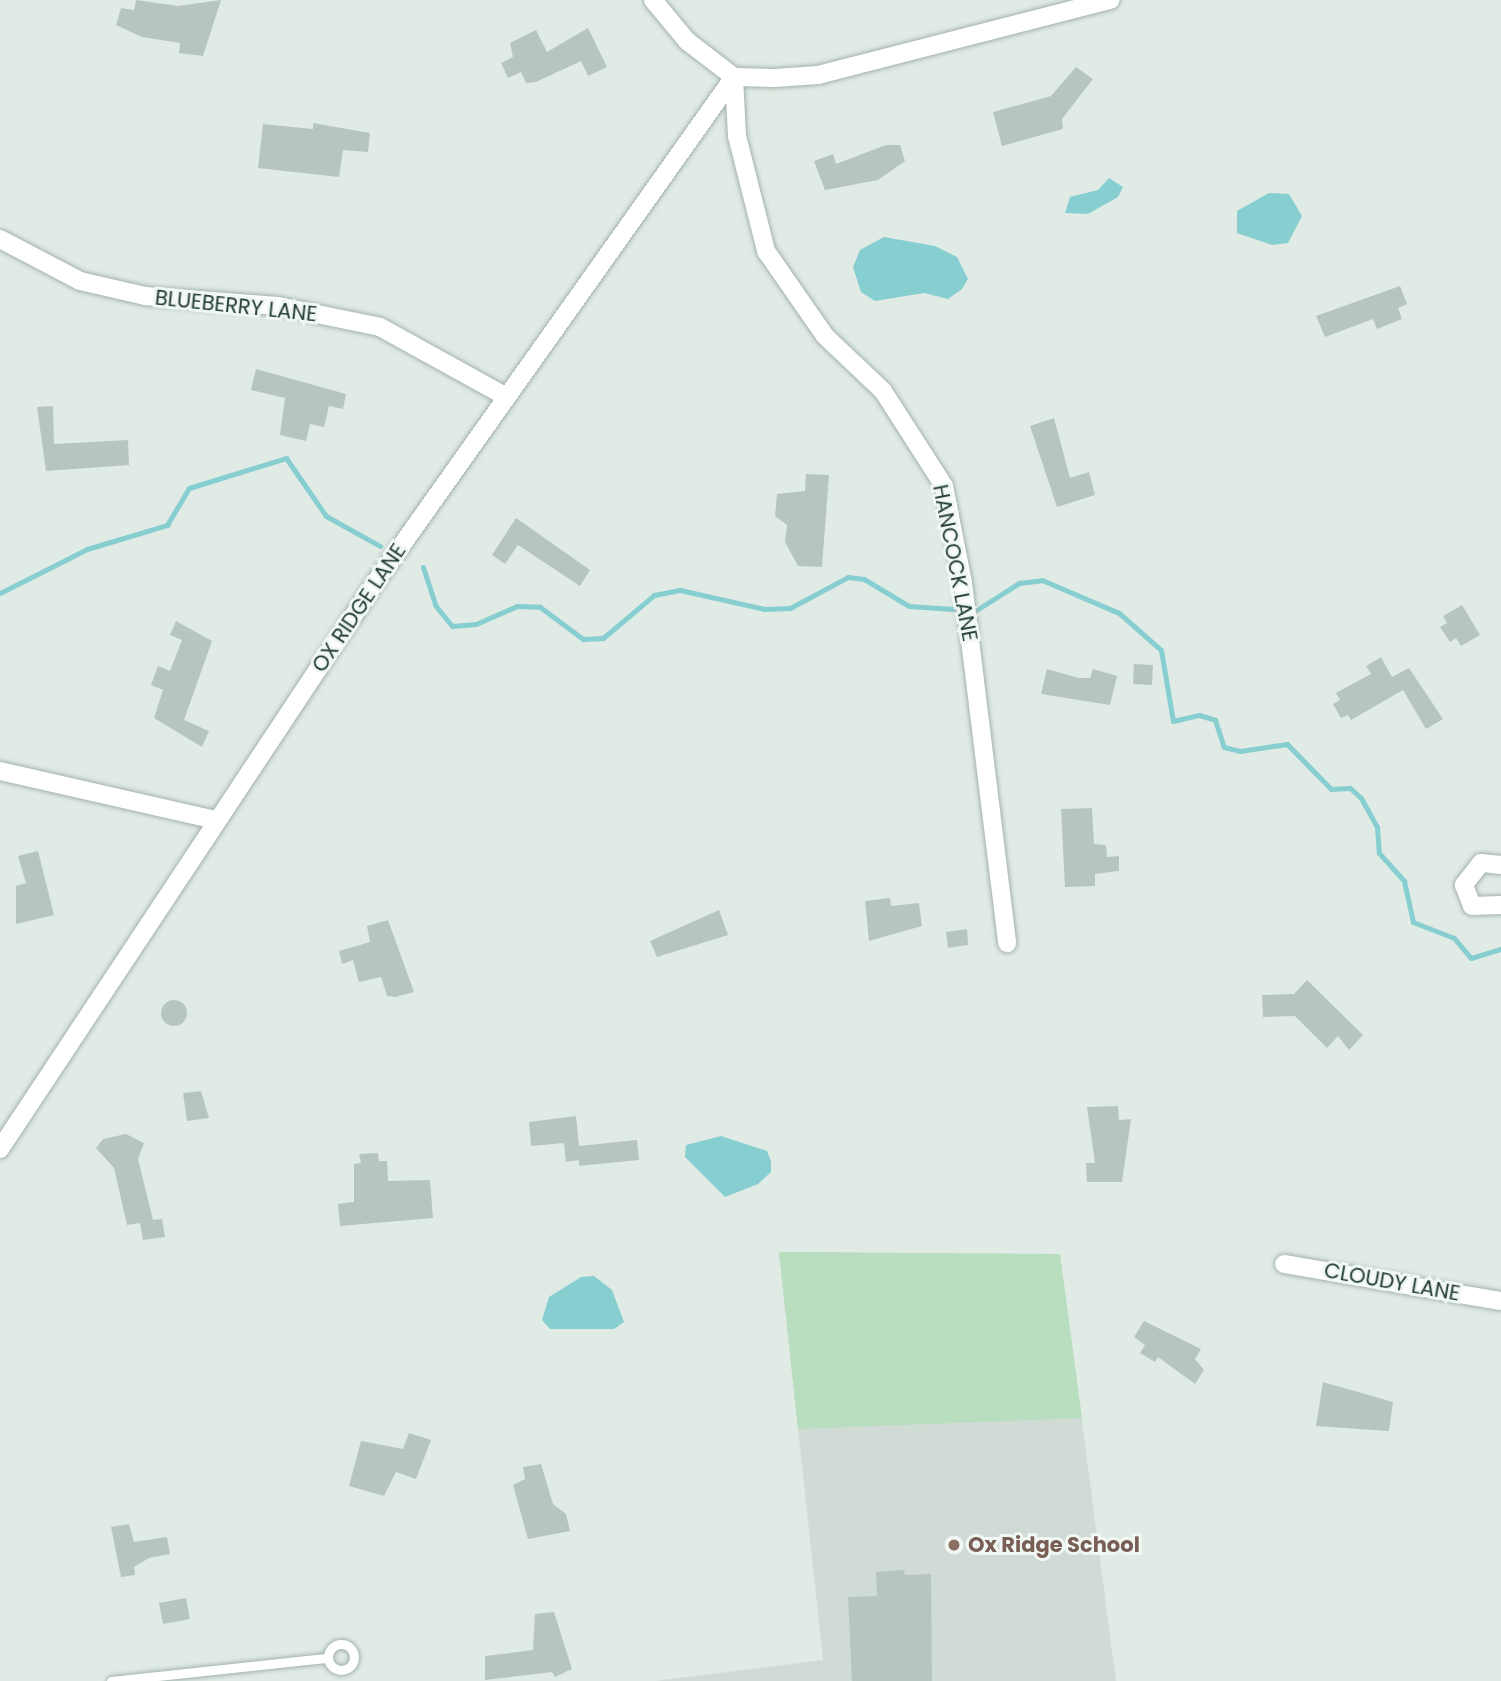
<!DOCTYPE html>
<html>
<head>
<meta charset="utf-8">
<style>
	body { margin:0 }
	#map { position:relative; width:1501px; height:1681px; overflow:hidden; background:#e0ebe5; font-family:Poppins,sans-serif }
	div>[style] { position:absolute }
	.built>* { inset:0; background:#cfdbd4 }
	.green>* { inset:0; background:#b9ddbf }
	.water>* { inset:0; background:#87ced1 }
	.stream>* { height:5px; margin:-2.5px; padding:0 2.5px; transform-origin:2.5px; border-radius:2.5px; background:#87ced1 }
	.building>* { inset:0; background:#b6c6be }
	.round { border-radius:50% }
	.roads { filter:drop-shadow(0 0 2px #a3b3ac) drop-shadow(0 0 2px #a3b3ac) }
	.lane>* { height:9px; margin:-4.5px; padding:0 4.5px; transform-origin:4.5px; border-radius:4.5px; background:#fff }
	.lane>.ring { margin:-4.5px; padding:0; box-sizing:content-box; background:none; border:9px solid #fff; border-radius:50% }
	.street>* { height:18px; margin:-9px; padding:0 9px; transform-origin:9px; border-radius:9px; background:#fff }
	.dots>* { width:19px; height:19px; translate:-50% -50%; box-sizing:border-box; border:4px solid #f1f8f4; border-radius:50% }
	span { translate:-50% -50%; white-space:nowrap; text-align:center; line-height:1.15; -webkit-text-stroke:6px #f1f8f4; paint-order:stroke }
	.street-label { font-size:21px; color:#213c32 }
	.education-label { font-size:21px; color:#785e54; font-weight:700 }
	.left { translate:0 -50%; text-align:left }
</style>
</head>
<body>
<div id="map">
	<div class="built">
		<div style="clip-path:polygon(779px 1252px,1060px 1254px,1116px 1681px,655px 1681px,823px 1660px)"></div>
	</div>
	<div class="green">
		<div style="clip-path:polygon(779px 1252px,1060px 1254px,1082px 1418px,798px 1429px)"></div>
	</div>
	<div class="water">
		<div style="clip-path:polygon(1109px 178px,1123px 187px,1118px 197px,1088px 214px,1065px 213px,1070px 197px,1098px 190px)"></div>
		<div style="clip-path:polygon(1269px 193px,1289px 194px,1302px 216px,1288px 243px,1272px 245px,1237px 233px,1237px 211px)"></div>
		<div style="clip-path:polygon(884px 237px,935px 246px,957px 257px,968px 279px,962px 289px,948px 299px,924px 293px,875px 301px,861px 292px,853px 267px,860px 250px)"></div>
		<div style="clip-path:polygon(721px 1136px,767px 1151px,771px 1161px,771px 1172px,758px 1184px,725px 1197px,685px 1157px,686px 1145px)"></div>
		<div style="clip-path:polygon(594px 1276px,612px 1290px,624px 1322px,614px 1329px,550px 1329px,542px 1320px,549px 1297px,581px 1277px)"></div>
	</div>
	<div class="stream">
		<div style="left:423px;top:567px;width:40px;rotate:72deg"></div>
		<div style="left:435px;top:605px;width:27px;rotate:51deg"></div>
		<div style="left:452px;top:626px;width:24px;rotate:-5deg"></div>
		<div style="left:476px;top:624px;width:45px;rotate:-23.7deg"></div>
		<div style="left:517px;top:606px;width:23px;rotate:2deg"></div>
		<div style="left:540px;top:607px;width:54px;rotate:36.7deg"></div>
		<div style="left:583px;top:639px;width:20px;rotate:-3deg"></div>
		<div style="left:603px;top:638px;width:67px;rotate:-40.1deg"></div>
		<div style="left:654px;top:595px;width:26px;rotate:-11deg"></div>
		<div style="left:680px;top:590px;width:86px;rotate:12.7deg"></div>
		<div style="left:764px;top:609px;width:26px;rotate:-2deg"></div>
		<div style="left:790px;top:608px;width:66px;rotate:-28.1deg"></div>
		<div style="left:848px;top:577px;width:16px;rotate:7deg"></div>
		<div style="left:864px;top:579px;width:52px;rotate:31deg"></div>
		<div style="left:909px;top:606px;width:44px;rotate:3.9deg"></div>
		<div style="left:0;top:593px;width:97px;rotate:-26.8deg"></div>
		<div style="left:87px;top:549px;width:84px;rotate:-16.7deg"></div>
		<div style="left:167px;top:525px;width:43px;rotate:-59.3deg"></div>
		<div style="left:189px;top:488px;width:102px;rotate:-17.2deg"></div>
		<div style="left:286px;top:458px;width:70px;rotate:55.4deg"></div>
		<div style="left:326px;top:516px;width:62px;rotate:29.1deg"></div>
		<div style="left:978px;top:609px;width:49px;rotate:-32.4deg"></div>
		<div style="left:1019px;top:583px;width:23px;rotate:-7deg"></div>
		<div style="left:1042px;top:580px;width:84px;rotate:23.2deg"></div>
		<div style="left:1119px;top:613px;width:56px;rotate:41.4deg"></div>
		<div style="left:1161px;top:650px;width:72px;rotate:80.4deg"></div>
		<div style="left:1173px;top:721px;width:27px;rotate:-13deg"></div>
		<div style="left:1199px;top:715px;width:17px;rotate:17deg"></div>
		<div style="left:1215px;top:720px;width:28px;rotate:72deg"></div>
		<div style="left:1224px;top:747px;width:16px;rotate:14deg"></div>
		<div style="left:1240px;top:751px;width:48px;rotate:-8.5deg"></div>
		<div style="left:1287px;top:744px;width:63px;rotate:45.6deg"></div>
		<div style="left:1331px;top:789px;width:19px;rotate:-3deg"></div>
		<div style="left:1350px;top:788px;width:15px;rotate:42deg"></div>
		<div style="left:1361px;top:798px;width:33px;rotate:61deg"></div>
		<div style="left:1377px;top:827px;width:26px;rotate:86deg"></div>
		<div style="left:1379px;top:853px;width:38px;rotate:48deg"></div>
		<div style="left:1404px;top:881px;width:42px;rotate:77.6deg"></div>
		<div style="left:1413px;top:922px;width:44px;rotate:21.3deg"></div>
		<div style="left:1454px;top:938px;width:26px;rotate:50deg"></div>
		<div style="left:1471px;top:958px;width:31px;rotate:-17deg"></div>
	</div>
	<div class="building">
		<div style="clip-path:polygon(136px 0,178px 6px,221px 0,203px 56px,179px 53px,180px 43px,142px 37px,116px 25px,121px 8px,134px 10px)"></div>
		<div style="clip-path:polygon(588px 28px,607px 67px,588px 76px,581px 61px,536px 82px,526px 83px,521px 72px,508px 78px,501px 63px,513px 57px,510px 43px,536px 30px,547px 52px)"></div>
		<div style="clip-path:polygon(1076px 67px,1093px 79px,1062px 119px,1063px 129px,1002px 146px,993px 112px,1051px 96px)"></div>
		<div style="clip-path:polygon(313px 123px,370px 133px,368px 152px,343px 150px,339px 177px,258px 168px,263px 124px,313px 129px)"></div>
		<div style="clip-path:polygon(886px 145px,900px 145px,905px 161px,878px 180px,825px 190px,814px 161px,833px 154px,836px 164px)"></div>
		<div style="clip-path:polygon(1400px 286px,1407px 304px,1398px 308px,1402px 319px,1377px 329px,1373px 319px,1325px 337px,1316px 316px)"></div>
		<div style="clip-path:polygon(256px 369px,346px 394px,343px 409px,329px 406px,324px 427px,310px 424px,306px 441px,280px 435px,285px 398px,251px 390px)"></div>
		<div style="clip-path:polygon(53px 406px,54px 444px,128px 440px,129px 465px,46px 471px,37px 407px)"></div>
		<div style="clip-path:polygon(1054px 418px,1070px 478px,1089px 472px,1095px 495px,1057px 507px,1030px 426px)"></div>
		<div style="clip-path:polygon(806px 474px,829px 475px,822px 567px,798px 566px,785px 542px,787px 525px,775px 516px,777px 494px,805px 491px)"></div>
		<div style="clip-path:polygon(516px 518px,590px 570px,580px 586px,518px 545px,505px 564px,492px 555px)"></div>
		<div style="clip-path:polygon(1462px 605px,1480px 635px,1461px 646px,1456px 638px,1450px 642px,1440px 627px,1447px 623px,1443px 616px)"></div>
		<div style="clip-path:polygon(176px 621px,212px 641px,184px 720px,209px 731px,202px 747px,154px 718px,163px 690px,151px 685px,158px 666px,170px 671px,182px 640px,170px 635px)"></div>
		<div style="clip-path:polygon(1381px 657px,1392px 677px,1409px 668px,1443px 719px,1426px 729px,1403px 690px,1351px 720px,1348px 715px,1341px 718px,1333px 704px,1340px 700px,1336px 693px,1371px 674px,1366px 666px)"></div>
		<div style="clip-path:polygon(1134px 664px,1153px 665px,1152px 685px,1133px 684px)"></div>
		<div style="clip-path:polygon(1047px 669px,1079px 678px,1090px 678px,1093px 669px,1117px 676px,1110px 705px,1041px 694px)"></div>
		<div style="clip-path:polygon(1092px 808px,1094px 844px,1106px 845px,1107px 857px,1119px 856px,1119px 871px,1095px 874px,1095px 886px,1065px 887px,1061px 809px)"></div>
		<div style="clip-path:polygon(38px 851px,54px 915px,16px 924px,16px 886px,26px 883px,18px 856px)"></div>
		<div style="clip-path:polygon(890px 898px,891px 906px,919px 903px,922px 926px,869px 941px,865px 901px)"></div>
		<div style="clip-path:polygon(719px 910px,728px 935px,657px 957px,650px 941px)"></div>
		<div style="clip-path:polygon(388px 920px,414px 992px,395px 997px,387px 996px,381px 977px,359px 982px,353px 960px,342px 964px,339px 951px,370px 942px,367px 926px)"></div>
		<div style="clip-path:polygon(967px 929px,968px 945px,948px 948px,946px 932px)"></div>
		<div style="clip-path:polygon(1307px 980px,1363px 1035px,1349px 1050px,1338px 1036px,1327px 1048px,1295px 1016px,1263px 1017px,1262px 995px,1294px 994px)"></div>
		<div class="round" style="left:161px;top:1000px;width:26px;height:26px"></div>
		<div style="clip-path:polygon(201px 1091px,209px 1118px,187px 1121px,183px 1093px)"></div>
		<div style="clip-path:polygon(1118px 1106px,1119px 1120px,1131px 1119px,1122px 1182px,1087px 1182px,1086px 1163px,1095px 1163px,1087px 1107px)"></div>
		<div style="clip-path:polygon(576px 1116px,579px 1146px,637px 1140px,639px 1160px,579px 1166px,579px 1160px,566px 1162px,564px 1143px,531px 1146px,529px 1122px)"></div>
		<div style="clip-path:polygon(126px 1134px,144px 1143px,138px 1159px,153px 1220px,162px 1219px,165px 1237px,143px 1240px,140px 1223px,127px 1225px,114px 1168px,96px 1148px,103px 1139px)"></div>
		<div style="clip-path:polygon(378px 1153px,379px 1161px,387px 1161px,388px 1181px,430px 1180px,433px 1218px,340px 1226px,338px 1204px,354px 1202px,354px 1164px,361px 1163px,359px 1154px)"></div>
		<div style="clip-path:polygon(1144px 1321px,1201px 1349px,1195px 1359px,1204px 1370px,1195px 1384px,1158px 1357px,1155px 1362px,1140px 1353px,1145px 1345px,1134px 1337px)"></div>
		<div style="clip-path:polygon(1323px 1382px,1393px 1402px,1389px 1431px,1316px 1426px)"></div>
		<div style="clip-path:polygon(409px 1433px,431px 1440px,416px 1479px,396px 1472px,384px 1496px,349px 1486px,361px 1441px,403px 1449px)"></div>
		<div style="clip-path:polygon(541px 1464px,553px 1504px,566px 1514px,570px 1531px,528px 1539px,513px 1485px,525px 1479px,523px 1467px)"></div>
		<div style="clip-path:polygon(129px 1524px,134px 1542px,167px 1537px,170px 1554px,149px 1558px,134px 1567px,135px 1575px,121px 1577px,111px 1527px)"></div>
		<div style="clip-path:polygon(904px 1570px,905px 1575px,931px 1574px,932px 1681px,852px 1681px,848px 1597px,877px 1596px,876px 1572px)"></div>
		<div style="clip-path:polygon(186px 1598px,190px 1619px,163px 1624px,159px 1603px)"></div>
		<div style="clip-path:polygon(554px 1612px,572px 1669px,555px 1677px,552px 1672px,485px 1680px,485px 1656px,533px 1650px,535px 1614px)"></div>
	</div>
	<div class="roads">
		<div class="lane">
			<div class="ring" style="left:328px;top:1644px;width:17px;height:17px"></div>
			<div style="left:111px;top:1681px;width:218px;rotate:-6.1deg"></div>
		</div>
		<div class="street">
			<div style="left:653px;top:0;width:53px;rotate:50.3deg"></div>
			<div style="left:687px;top:41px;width:59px;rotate:37.5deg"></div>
			<div style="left:734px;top:77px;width:41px;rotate:1.4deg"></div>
			<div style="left:775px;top:78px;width:43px;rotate:-4deg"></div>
			<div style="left:818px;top:75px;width:302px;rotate:-14.4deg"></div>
			<div style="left:734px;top:77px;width:59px;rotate:87.1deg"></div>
			<div style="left:737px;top:136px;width:119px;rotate:75.8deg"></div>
			<div style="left:766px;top:251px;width:103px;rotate:55.2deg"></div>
			<div style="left:825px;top:336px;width:80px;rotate:43.5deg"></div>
			<div style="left:883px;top:391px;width:113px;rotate:57.3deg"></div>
			<div style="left:944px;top:486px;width:99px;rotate:78.9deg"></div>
			<div style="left:963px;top:583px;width:363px;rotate:83deg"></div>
			<div style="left:0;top:239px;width:90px;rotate:27.7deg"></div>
			<div style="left:80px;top:281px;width:67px;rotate:13deg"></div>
			<div style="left:145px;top:296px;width:133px;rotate:4.3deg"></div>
			<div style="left:278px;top:306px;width:104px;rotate:11.6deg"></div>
			<div style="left:380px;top:327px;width:145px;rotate:28.9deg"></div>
			<div style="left:0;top:771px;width:221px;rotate:12.8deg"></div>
			<div style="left:1501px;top:865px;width:20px;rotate:-174deg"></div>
			<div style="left:1481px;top:863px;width:28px;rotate:128deg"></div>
			<div style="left:1464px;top:885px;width:22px;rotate:69deg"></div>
			<div style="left:1472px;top:906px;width:29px;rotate:-2deg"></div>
			<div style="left:0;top:1149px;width:683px;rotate:-56.47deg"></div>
			<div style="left:377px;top:580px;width:617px;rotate:-54.64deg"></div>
			<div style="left:1284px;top:1264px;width:220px;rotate:9.7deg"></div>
		</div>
	</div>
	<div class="dots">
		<div style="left:954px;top:1545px;background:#8d6e63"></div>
	</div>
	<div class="street-label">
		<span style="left:236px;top:306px;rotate:6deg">BLUEBERRY LANE</span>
		<span style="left:955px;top:563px;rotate:79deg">HANCOCK LANE</span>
		<span style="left:359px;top:608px;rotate:-56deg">OX RIDGE LANE</span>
		<span style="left:1392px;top:1282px;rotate:10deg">CLOUDY LANE</span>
	</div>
	<div class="education-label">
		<span class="left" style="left:968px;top:1545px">Ox Ridge School</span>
	</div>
</div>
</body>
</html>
